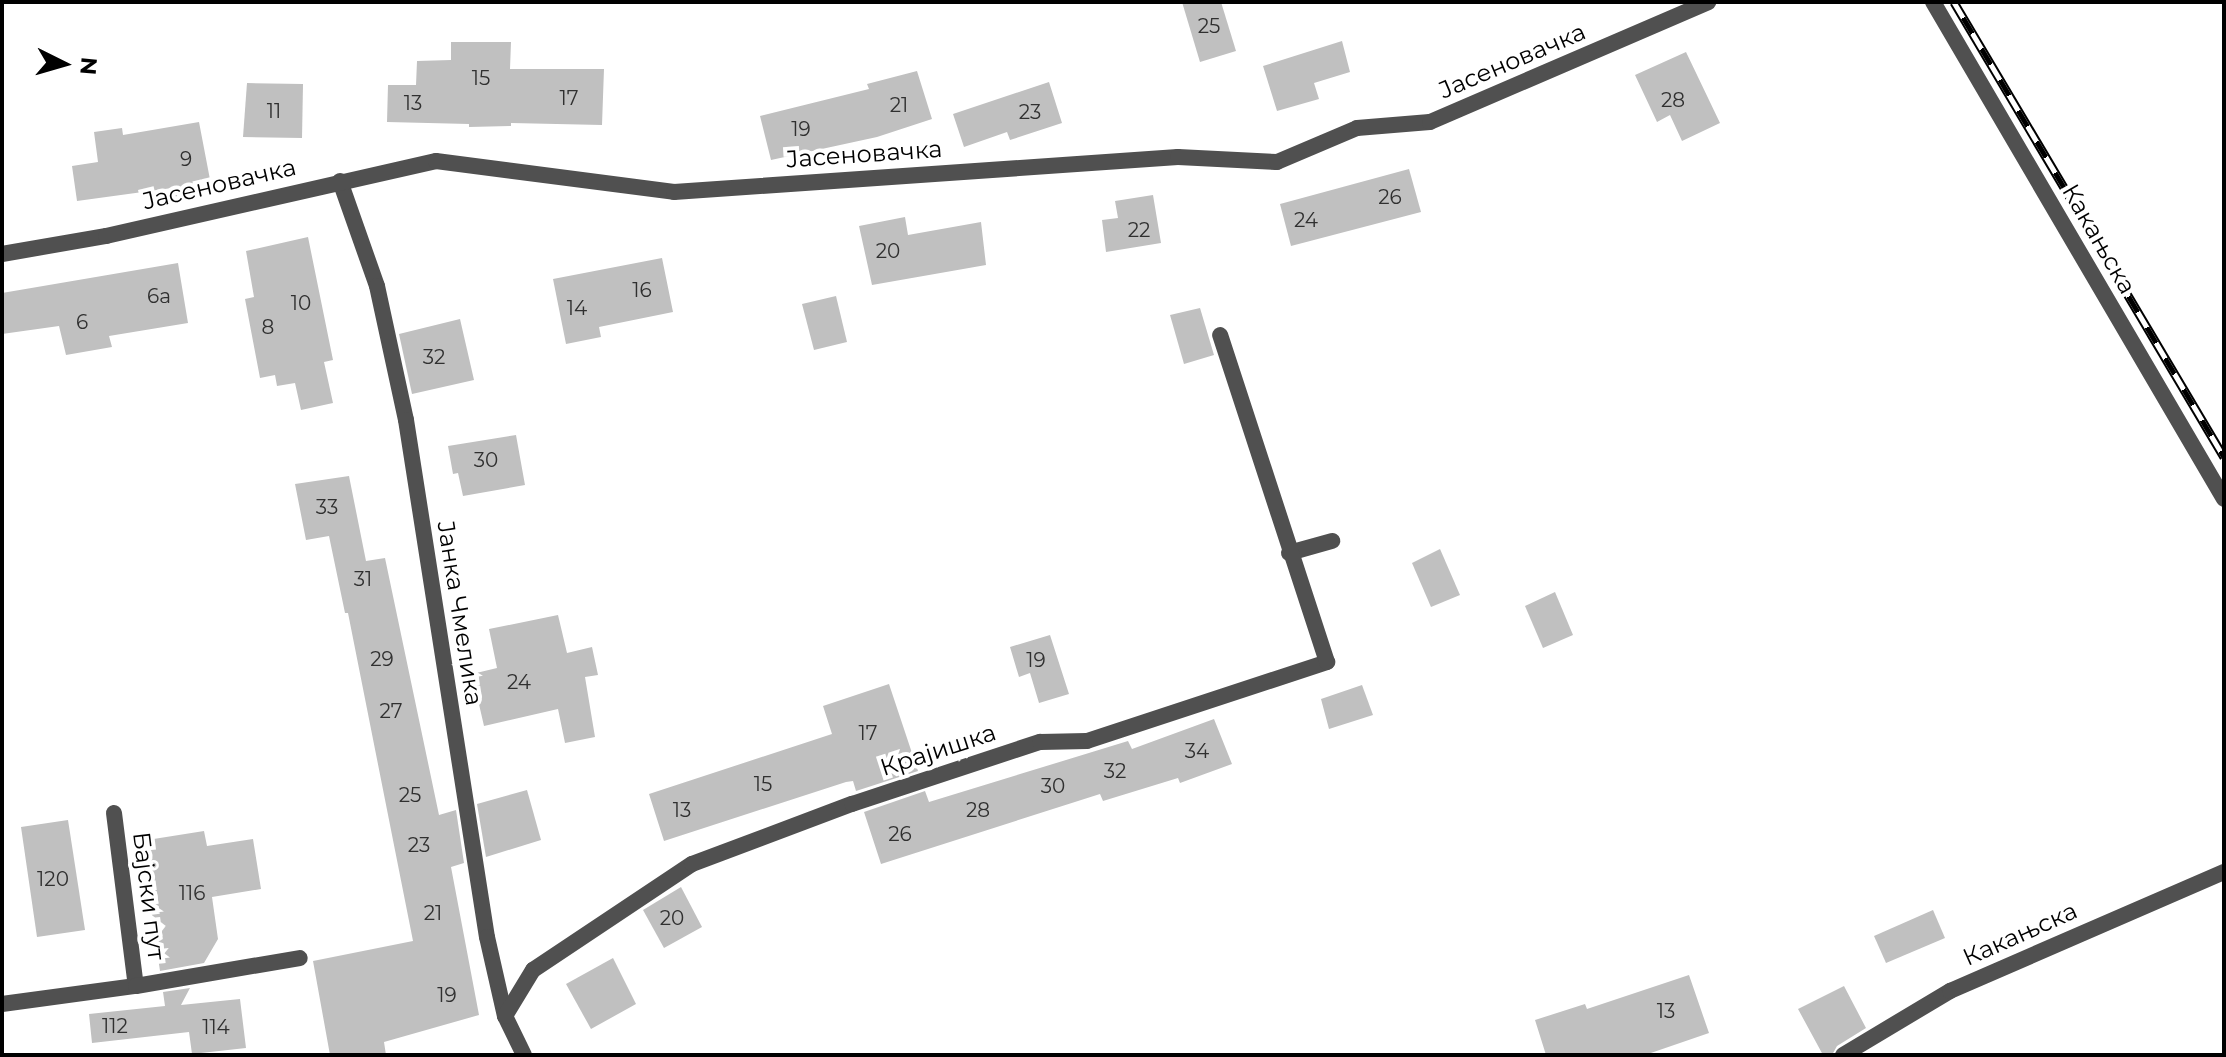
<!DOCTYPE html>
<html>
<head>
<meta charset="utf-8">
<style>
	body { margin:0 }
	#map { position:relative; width:2226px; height:1057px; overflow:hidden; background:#fff; font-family:Montserrat,sans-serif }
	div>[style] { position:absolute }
	.building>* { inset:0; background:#c0c0c0 }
	.minor>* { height:16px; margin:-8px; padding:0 8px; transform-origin:8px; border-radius:8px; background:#505050 }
	.rail>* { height:9px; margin-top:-4.5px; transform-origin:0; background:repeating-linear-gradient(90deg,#fff 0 18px,#000 0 36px); box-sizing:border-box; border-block:2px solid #000 }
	span { translate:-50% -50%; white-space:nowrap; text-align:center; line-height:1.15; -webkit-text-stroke:8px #fff; paint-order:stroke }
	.number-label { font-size:20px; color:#303030 }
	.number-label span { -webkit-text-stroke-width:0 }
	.street-label { font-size:24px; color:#000 }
	.frame { position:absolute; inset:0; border:4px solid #000; pointer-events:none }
	.north { position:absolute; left:24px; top:24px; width:80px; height:80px; -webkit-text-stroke:6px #fff; paint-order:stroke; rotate:95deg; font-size:22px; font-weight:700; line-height:32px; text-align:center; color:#000 }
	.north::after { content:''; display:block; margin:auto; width:28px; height:36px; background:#000; clip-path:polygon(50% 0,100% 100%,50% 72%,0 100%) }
</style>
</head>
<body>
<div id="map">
	<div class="building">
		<div style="clip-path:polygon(1182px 2px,1221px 2px,1236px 51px,1200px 62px)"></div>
		<div style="clip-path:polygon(1342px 41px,1350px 72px,1314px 83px,1319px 99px,1277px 111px,1263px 66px)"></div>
		<div style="clip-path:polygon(451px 42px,511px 42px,510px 69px,604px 69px,602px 125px,511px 123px,511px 126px,469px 127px,469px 124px,387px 122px,388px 85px,416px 85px,417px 61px,451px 60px)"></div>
		<div style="clip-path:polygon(1686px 52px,1720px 123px,1682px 141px,1670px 115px,1657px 122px,1635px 75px)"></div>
		<div style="clip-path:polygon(917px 71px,932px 119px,877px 137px,771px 160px,760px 116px,869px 89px,867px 84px)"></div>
		<div style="clip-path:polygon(1049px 82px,1062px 123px,1010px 140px,1007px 132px,964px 147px,953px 114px)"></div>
		<div style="clip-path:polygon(247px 83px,303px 84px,302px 138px,243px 137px)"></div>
		<div style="clip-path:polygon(199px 122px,212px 190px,173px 197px,172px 188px,77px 201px,72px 166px,98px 162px,94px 132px,122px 128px,123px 135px)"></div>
		<div style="clip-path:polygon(1409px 169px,1421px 212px,1291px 246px,1280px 204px)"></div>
		<div style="clip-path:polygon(1153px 195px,1161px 243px,1106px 252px,1102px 220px,1118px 218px,1115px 201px)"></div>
		<div style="clip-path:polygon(905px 217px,908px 235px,981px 222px,986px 265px,872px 285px,859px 226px)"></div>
		<div style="clip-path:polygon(308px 237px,333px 360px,324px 362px,333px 403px,301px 410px,295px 383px,277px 386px,275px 375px,260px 378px,245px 299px,254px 297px,246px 251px)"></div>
		<div style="clip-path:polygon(662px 258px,673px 312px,599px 327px,601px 337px,566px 344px,553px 279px)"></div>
		<div style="clip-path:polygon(178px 263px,188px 323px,109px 336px,112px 347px,66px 355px,59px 326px,2px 334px,2px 293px)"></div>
		<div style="clip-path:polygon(836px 296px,847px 342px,814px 350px,802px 304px)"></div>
		<div style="clip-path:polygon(1200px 308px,1214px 355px,1184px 364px,1170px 315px)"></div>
		<div style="clip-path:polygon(460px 319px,474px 380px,412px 394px,399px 334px)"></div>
		<div style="clip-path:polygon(516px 435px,525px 485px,463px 496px,458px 473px,453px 474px,448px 446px)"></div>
		<div style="clip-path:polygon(349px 476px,366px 561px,385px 558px,439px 815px,456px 810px,464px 863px,451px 867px,479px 1015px,384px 1042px,386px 1055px,330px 1055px,313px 961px,413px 941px,348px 613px,345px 613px,329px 536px,306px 540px,295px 484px)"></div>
		<div style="clip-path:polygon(1440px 549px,1460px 595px,1431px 607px,1412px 563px)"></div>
		<div style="clip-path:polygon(1555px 592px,1573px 635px,1543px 648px,1525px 606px)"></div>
		<div style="clip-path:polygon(558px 615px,567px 653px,592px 647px,598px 675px,585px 677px,595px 737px,565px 743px,558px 709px,484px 726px,472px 674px,497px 668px,489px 629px)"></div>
		<div style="clip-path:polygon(1050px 635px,1069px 694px,1039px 703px,1030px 673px,1019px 677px,1010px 647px)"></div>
		<div style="clip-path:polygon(889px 684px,918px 771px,856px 791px,853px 781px,846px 782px,664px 841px,649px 794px,832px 734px,823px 706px)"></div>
		<div style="clip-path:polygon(1362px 685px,1373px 715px,1329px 729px,1321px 699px)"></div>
		<div style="clip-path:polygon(1214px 719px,1232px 764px,1180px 783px,1178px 778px,1103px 801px,1100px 794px,881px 864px,864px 812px,925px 791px,929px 802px,1128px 741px,1132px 749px)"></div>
		<div style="clip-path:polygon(527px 790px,541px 840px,486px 857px,477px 804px)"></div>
		<div style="clip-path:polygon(68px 820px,85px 930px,37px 937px,21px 827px)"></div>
		<div style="clip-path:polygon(204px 831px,207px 846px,253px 839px,261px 889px,212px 897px,218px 939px,204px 963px,160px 971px,141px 841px)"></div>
		<div style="clip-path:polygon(681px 887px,702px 927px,664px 948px,643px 910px)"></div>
		<div style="clip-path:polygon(1933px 910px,1945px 938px,1886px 963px,1874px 936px)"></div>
		<div style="clip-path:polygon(613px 958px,636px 1004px,591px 1029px,566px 984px)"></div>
		<div style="clip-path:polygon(1689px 975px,1709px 1033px,1645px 1055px,1546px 1055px,1535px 1020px,1585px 1004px,1587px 1009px)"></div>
		<div style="clip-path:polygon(1844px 986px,1866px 1028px,1837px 1046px,1832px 1055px,1823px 1055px,1798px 1009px)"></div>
		<div style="clip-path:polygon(190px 988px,181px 1005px,240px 999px,246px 1048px,192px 1054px,189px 1032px,92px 1043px,89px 1014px,165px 1006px,163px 992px)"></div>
	</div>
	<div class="minor">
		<div style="left:1933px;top:2px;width:576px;rotate:59.65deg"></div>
		<div style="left:340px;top:181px;width:111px;rotate:70.6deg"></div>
		<div style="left:377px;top:286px;width:137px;rotate:77.8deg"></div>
		<div style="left:406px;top:420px;width:523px;rotate:81.1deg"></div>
		<div style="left:487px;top:937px;width:81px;rotate:77.2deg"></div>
		<div style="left:505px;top:1016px;width:43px;rotate:64deg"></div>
		<div style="left:2px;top:254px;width:106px;rotate:-9.8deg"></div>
		<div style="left:106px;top:236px;width:338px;rotate:-12.8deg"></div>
		<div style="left:436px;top:161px;width:240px;rotate:7.4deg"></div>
		<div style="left:674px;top:192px;width:505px;rotate:-3.97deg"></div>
		<div style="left:1178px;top:157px;width:99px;rotate:2.9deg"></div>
		<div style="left:1277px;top:162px;width:87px;rotate:-23deg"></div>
		<div style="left:1357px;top:128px;width:73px;rotate:-4.7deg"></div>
		<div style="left:1430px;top:122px;width:303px;rotate:-23.3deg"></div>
		<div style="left:1289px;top:553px;width:45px;rotate:-15.6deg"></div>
		<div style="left:114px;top:813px;width:174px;rotate:82.8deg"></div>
		<div style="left:2px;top:1004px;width:135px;rotate:-7.7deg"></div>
		<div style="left:136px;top:986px;width:166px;rotate:-9.7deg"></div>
		<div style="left:505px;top:1016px;width:54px;rotate:-58.7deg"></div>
		<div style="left:533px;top:970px;width:191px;rotate:-33.7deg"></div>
		<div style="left:692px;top:864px;width:171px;rotate:-20.6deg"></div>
		<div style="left:852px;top:804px;width:198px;rotate:-18.3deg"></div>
		<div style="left:1040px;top:742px;width:47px;rotate:-1.2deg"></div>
		<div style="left:1087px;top:741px;width:253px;rotate:-18.2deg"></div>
		<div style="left:1327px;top:662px;width:344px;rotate:-108.1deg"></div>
		<div style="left:1843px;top:1055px;width:125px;rotate:-30.9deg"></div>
		<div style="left:1950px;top:991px;width:299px;rotate:-23.5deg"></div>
	</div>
	<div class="rail">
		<div style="left:1954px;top:2px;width:529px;rotate:59.31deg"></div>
	</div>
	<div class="number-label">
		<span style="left:1209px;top:26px">25</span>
		<span style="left:481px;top:78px">15</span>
		<span style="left:569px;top:98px">17</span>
		<span style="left:1673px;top:100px">28</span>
		<span style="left:413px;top:103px">13</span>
		<span style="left:899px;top:105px">21</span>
		<span style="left:274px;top:111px">11</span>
		<span style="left:1030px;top:112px">23</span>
		<span style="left:801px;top:129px">19</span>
		<span style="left:186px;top:159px">9</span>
		<span style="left:1390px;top:197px">26</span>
		<span style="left:1306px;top:220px">24</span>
		<span style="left:1139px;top:230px">22</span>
		<span style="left:888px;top:251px">20</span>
		<span style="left:642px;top:290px">16</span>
		<span style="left:159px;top:296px">6a</span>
		<span style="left:301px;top:303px">10</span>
		<span style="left:577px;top:308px">14</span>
		<span style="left:82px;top:322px">6</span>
		<span style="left:268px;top:327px">8</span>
		<span style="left:434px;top:357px">32</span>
		<span style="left:486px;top:460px">30</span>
		<span style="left:327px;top:507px">33</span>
		<span style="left:363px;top:579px">31</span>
		<span style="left:382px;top:659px">29</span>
		<span style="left:1036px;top:660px">19</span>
		<span style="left:519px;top:682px">24</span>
		<span style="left:391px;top:711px">27</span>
		<span style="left:868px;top:733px">17</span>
		<span style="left:1197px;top:751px">34</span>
		<span style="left:1115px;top:771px">32</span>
		<span style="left:763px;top:784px">15</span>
		<span style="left:1053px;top:786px">30</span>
		<span style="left:410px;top:795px">25</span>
		<span style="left:682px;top:810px">13</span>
		<span style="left:978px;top:810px">28</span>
		<span style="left:900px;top:834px">26</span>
		<span style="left:419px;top:845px">23</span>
		<span style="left:53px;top:879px">120</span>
		<span style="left:192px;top:893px">116</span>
		<span style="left:433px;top:913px">21</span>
		<span style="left:672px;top:918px">20</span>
		<span style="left:447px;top:995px">19</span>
		<span style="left:1666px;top:1011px">13</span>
		<span style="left:115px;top:1026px">112</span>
		<span style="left:216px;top:1027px">114</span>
	</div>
	<div class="street-label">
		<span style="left:1512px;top:61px;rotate:-23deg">Јасеновачка</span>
		<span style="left:864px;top:154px;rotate:-4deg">Јасеновачка</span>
		<span style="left:219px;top:184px;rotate:-13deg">Јасеновачка</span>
		<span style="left:2099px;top:239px;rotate:60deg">Какањска</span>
		<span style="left:460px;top:613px;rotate:81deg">Јанка Чмелика</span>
		<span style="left:938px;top:750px;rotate:-18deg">Крајишка</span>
		<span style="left:149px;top:896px;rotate:83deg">Бајски пут</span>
		<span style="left:2020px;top:934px;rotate:-24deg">Какањска</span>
	</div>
	<div class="frame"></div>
	<div class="north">N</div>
</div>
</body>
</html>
